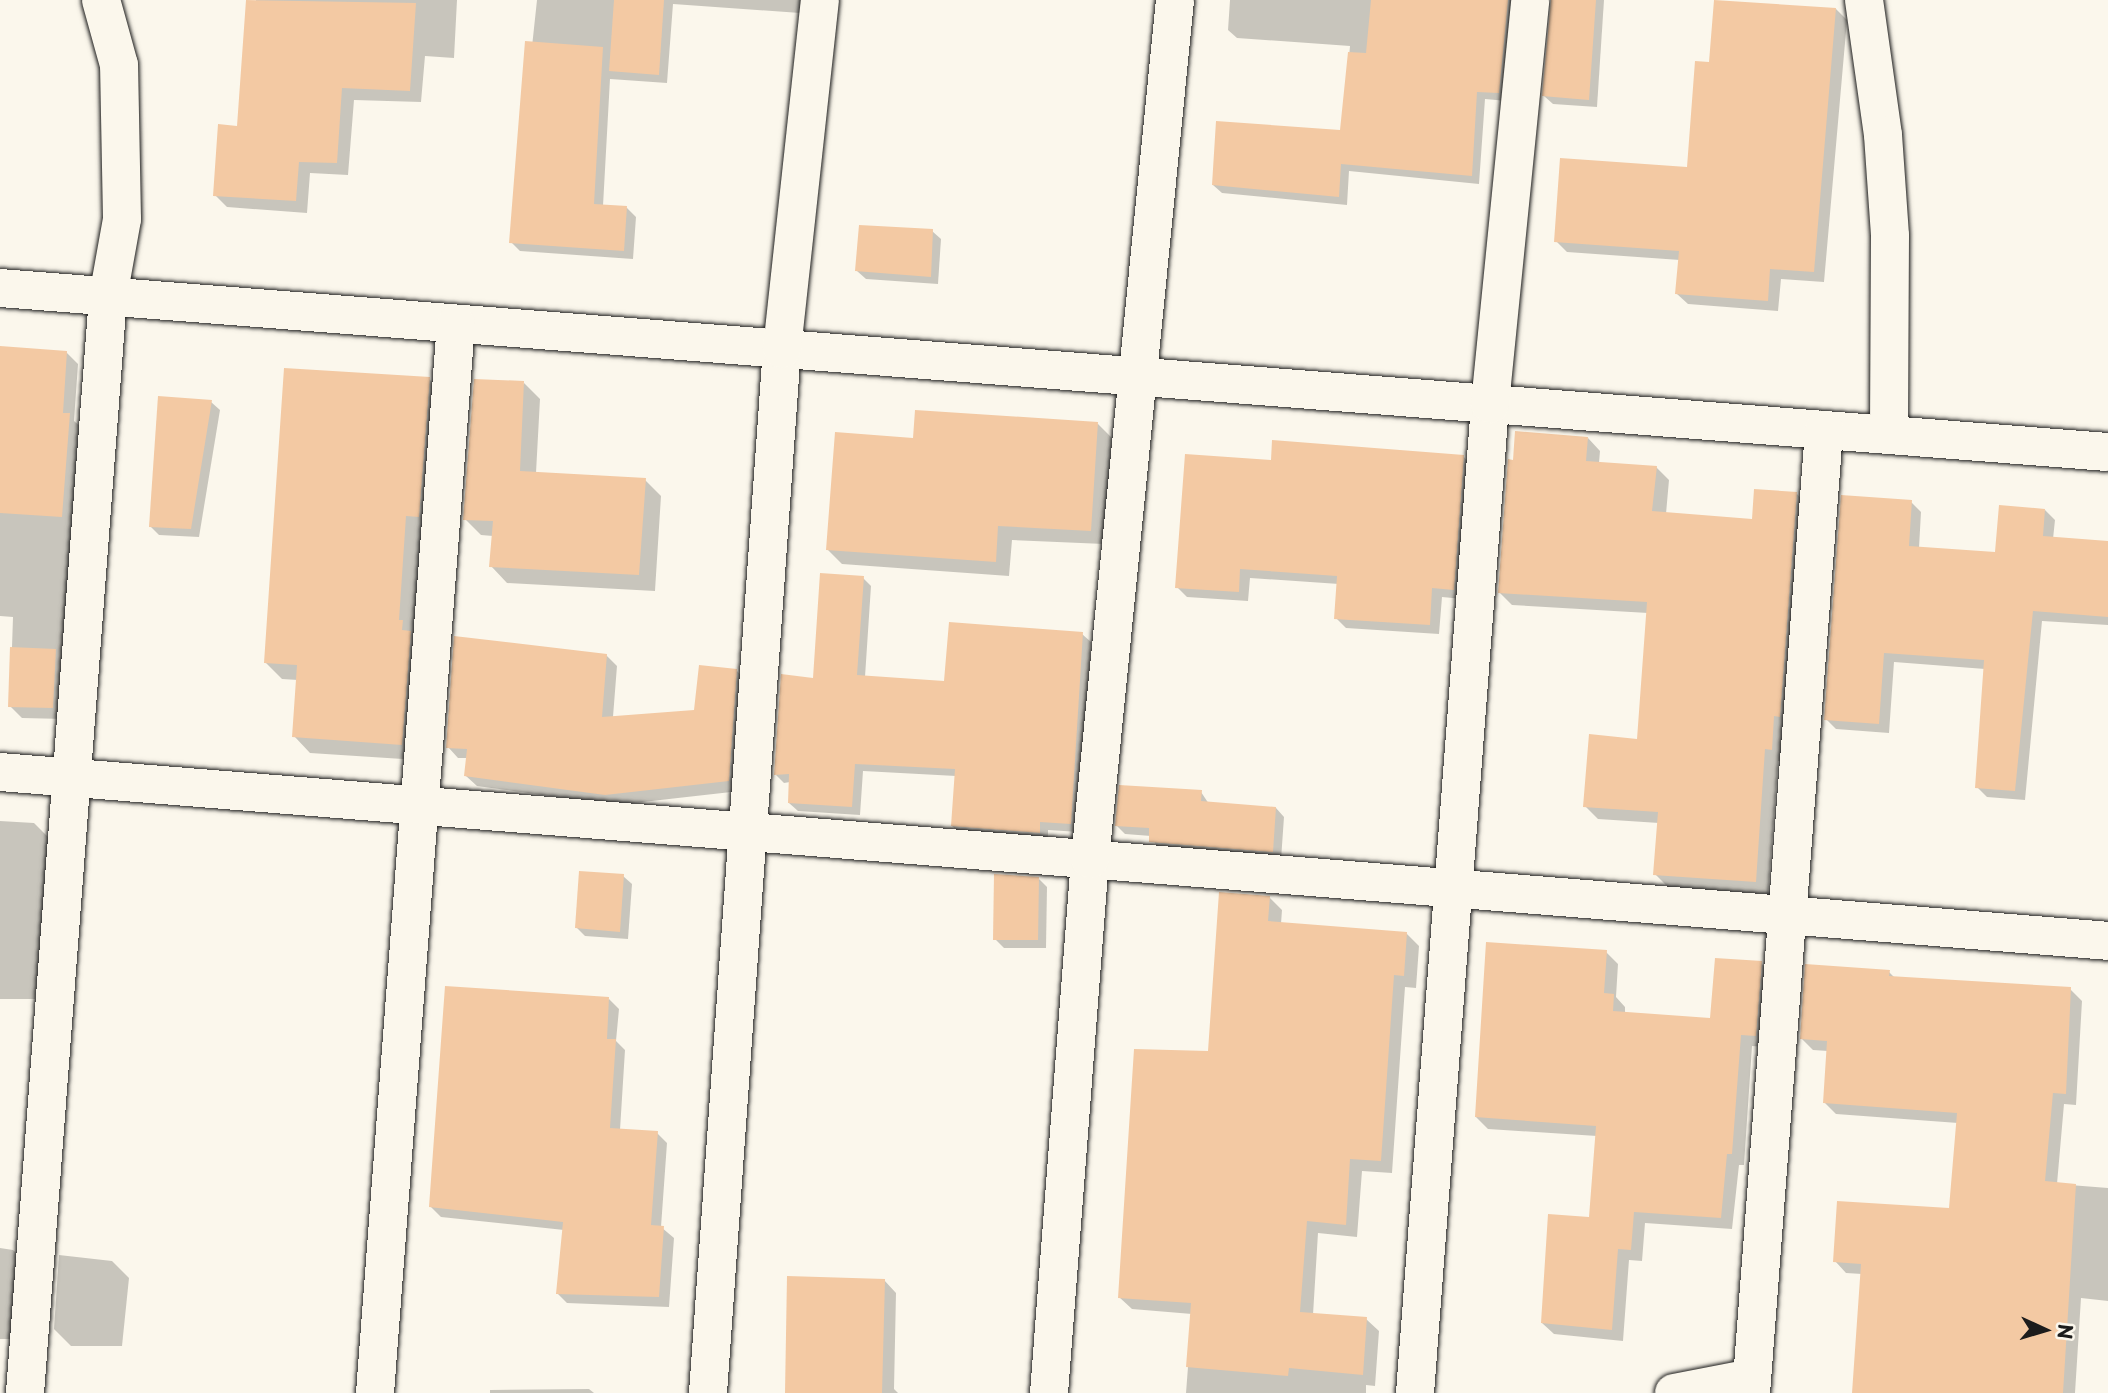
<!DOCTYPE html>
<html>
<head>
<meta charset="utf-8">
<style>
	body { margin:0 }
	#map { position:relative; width:2108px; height:1393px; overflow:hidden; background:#fbf7ec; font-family:"Playpen Sans",sans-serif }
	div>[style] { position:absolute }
	.shadow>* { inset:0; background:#0003 }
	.building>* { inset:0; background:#f3c9a3 }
	.roads { filter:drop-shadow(0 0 2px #1c1c1c) drop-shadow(0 0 2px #1c1c1c) }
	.minor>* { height:38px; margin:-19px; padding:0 19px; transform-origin:19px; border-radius:19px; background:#fbf7ec }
	.tertiary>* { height:38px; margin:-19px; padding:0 19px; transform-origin:19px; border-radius:19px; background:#fbf7ec }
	span { translate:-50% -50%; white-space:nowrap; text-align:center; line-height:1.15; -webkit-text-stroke:5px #fbf7ec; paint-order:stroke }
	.north { position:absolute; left:2010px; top:1295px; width:70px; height:70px; -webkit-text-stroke:5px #fbf7ec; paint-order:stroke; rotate:94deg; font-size:19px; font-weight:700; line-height:28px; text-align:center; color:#1c1c1c }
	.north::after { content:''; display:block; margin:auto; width:24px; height:32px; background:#1c1c1c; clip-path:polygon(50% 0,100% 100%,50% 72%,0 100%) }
</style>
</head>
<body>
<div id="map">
	<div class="shadow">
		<div style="clip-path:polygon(256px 0,457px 0,454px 58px,425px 56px,421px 102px,354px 100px,348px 175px,310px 173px,307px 213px,227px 207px,215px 195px,239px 127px)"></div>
		<div style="clip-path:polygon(537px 0,801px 0,800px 13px,673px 4px,667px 83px,610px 79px,603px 206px,627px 208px,636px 217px,633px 259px,520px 251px,511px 242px)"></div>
		<div style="clip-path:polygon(1230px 0,1520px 0,1507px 101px,1485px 99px,1479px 184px,1349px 171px,1347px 205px,1222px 193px,1213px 185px,1342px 132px,1350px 46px,1237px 38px,1228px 30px)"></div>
		<div style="clip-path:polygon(1553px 0,1604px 0,1597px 107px,1553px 104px,1544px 96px)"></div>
		<div style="clip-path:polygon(1836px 9px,1847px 20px,1824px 282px,1781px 279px,1778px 311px,1688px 304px,1677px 294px,1680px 260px,1567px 252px,1556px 241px,1689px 169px,1711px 64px)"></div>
		<div style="clip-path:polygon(932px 231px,941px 239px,938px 284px,866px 279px,857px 271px)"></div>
		<div style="clip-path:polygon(0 347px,66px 352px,78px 364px,74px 421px,81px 427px,64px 719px,22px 718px,10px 706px,13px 617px,0 616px)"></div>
		<div style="clip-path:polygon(429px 379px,445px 395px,418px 760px,310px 753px,294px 736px,298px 680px,282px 679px,265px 662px)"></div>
		<div style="clip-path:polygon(524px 383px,540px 399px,536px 473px,645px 480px,661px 496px,655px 591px,507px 583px,491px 566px,493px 536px,481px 535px,465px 519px)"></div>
		<div style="clip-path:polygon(211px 402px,220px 410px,199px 537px,159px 535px,150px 526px)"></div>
		<div style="clip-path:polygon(1098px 424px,1112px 438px,1104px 544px,1012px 540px,1009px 576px,842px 564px,828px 550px,915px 440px)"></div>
		<div style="clip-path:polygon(1588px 438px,1600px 451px,1599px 463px,1656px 467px,1669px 480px,1666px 514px,1754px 521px,1797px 494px,1809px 507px,1784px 762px,1778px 761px,1768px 894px,1668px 887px,1655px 874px,1659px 823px,1598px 819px,1585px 806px,1639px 741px,1648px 613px,1512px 605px,1499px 592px)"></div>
		<div style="clip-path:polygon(1463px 456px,1473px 467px,1463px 599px,1442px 597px,1439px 634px,1346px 628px,1336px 618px,1339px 584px,1250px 578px,1248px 601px,1187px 597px,1177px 587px,1273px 462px)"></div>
		<div style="clip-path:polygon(1911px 502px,1921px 512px,1919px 548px,1997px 554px,2045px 510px,2055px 520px,2053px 539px,2108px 543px,2108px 625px,2042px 621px,2025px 800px,1987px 797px,1977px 787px,1985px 669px,1894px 662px,1889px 733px,1836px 729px,1826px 719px)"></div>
		<div style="clip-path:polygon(863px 578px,871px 586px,865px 677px,946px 683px,1082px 634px,1091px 642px,1079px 832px,1048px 830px,1048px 841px,961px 834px,952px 826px,956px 776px,863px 771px,860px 815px,798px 811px,789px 803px,790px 782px,784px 783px,776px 775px)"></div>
		<div style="clip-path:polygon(606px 655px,617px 666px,613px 717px,696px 712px,737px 671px,747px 682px,740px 791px,616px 805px,477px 786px,466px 776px,468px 758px,458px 758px,448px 747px)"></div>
		<div style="clip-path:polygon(1201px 792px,1209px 804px,1276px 808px,1284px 817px,1281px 860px,1159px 850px,1151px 836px,1125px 834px,1117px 826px)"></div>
		<div style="clip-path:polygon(0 821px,34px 823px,52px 841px,35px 999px,0 999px)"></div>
		<div style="clip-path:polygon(623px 876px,632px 884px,628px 939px,585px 936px,577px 928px)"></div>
		<div style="clip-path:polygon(1039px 879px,1047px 887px,1046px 948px,1004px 948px,995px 939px)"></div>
		<div style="clip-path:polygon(1269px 897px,1282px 910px,1281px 924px,1406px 933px,1419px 946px,1416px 988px,1405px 987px,1392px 1173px,1362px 1171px,1357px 1237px,1318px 1233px,1313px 1315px,1366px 1319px,1379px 1331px,1375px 1386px,1366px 1385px,1366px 1393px,1186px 1393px,1192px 1314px,1132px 1309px,1119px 1297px)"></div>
		<div style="clip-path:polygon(1606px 952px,1618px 964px,1616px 997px,1625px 1007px,1625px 1014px,1712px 1020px,1761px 963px,1773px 975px,1767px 1047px,1752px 1046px,1744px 1165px,1739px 1165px,1732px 1229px,1645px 1223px,1642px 1261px,1629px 1260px,1623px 1341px,1554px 1334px,1542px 1323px,1591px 1219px,1597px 1136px,1488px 1129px,1476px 1117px)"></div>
		<div style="clip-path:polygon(1889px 972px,1895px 978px,2070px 989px,2082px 1001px,2076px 1105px,2064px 1104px,2057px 1184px,2108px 1188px,2108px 1301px,2081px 1298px,2075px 1393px,1853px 1393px,1862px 1274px,1846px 1273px,1835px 1261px,1951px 1209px,1958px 1123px,1836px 1114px,1825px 1103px,1828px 1051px,1813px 1050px,1802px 1039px)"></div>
		<div style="clip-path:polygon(609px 999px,619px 1009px,616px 1041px,625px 1050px,620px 1130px,657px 1133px,667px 1143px,661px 1227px,674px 1238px,669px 1307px,567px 1303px,557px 1293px,564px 1230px,441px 1217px,431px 1207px)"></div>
		<div style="clip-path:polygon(0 1248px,13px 1250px,24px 1260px,18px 1339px,0 1339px)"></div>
		<div style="clip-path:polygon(59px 1255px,112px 1261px,129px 1278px,122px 1346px,71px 1346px,54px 1329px)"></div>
		<div style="clip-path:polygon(884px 1280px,896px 1293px,894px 1389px,898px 1393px,786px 1393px)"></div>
		<div style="clip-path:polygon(589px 1389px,594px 1393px,490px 1393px,490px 1390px)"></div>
	</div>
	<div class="building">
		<div style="clip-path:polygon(246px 0,416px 3px,410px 91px,342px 88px,337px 163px,299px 162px,296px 201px,213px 196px,218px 124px,237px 126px)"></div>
		<div style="clip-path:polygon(614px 0,664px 0,659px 75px,609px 71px)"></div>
		<div style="clip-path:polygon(1371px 0,1508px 0,1499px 93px,1477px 92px,1472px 176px,1341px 164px,1339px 197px,1212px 185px,1216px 121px,1340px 130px,1348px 52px,1366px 53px)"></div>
		<div style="clip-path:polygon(1551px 0,1596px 0,1589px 100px,1542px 96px)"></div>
		<div style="clip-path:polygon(1714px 0,1836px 8px,1814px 272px,1770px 269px,1768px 301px,1675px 294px,1679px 251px,1554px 242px,1560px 158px,1687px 167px,1695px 61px,1709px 62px)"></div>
		<div style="clip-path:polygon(525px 41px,603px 47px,594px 204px,627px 206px,624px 251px,509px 243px)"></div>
		<div style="clip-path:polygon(859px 225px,933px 229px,931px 277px,855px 271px)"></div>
		<div style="clip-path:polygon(0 346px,67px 351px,63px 413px,70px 413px,62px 517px,0 513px)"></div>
		<div style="clip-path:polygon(284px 368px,430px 377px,419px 517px,406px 516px,399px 620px,403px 620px,402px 630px,411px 631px,402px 745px,292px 737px,297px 665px,264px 663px)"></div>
		<div style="clip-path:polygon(474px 379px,524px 381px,520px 471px,646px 478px,639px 575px,489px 567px,493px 521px,463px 520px)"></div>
		<div style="clip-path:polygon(158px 396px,212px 400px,191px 529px,149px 527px)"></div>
		<div style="clip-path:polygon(915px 410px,1098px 422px,1091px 531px,998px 526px,996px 562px,826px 550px,835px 432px,913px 438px)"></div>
		<div style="clip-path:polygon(1515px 431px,1588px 437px,1586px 461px,1657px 466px,1652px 511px,1752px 519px,1754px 489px,1797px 492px,1780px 717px,1774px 716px,1772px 750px,1765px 749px,1756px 882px,1653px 875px,1658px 812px,1583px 807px,1589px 734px,1637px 739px,1647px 602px,1498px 593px,1508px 459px,1513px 460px)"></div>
		<div style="clip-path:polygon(1272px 440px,1464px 455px,1454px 590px,1432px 588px,1430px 625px,1334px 619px,1337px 576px,1240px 569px,1239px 592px,1175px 588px,1185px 454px,1271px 460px)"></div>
		<div style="clip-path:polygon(1841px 495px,1912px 500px,1909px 546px,1995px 552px,1999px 505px,2045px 509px,2043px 536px,2108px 541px,2108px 617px,2033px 611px,2015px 791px,1975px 788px,1984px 660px,1884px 653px,1879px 724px,1824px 720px)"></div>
		<div style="clip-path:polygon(820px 573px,864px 576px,857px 675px,944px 681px,949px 622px,1083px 632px,1071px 824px,1040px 822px,1040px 833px,951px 826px,955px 769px,855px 764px,852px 807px,788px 803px,789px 774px,774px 775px,781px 674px,813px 678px)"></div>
		<div style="clip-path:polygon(454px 636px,607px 654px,602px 717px,694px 710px,699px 665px,737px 669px,729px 781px,605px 795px,464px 776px,467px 749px,446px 748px)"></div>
		<div style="clip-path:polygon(10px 647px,56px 649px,53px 708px,8px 707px)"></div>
		<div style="clip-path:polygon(1119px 785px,1202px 790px,1201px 801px,1276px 807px,1273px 852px,1149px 842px,1149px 828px,1115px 826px)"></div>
		<div style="clip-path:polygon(579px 871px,624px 874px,620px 932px,575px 928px)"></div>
		<div style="clip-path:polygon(994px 874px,1039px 877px,1038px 940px,993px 940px)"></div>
		<div style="clip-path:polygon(1219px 892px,1270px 896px,1268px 921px,1407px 932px,1404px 976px,1394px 975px,1381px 1161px,1350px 1159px,1346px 1225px,1307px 1221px,1300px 1312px,1367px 1317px,1363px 1375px,1289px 1368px,1288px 1376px,1186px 1367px,1191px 1303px,1118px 1298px,1134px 1049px,1208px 1051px)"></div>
		<div style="clip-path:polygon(1486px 942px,1607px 950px,1604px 993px,1614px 994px,1613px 1011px,1710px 1018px,1715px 958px,1762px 961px,1756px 1036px,1741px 1035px,1732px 1154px,1727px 1154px,1721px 1218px,1634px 1212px,1631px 1250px,1618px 1249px,1612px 1330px,1541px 1323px,1548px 1214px,1589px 1217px,1596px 1126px,1475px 1117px)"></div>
		<div style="clip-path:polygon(1805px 964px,1890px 970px,1889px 976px,2071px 987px,2066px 1094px,2053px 1093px,2045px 1181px,2076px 1184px,2063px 1393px,1852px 1393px,1861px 1264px,1833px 1262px,1837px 1201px,1949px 1208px,1957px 1113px,1823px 1103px,1827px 1041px,1800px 1039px)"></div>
		<div style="clip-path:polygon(445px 986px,609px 997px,607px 1039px,616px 1039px,610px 1128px,658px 1131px,651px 1225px,664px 1226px,659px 1297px,556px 1294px,563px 1222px,429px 1207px)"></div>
		<div style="clip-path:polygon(787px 1276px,885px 1279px,882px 1393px,785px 1393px)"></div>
	</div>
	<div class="roads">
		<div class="minor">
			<div style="left:0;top:288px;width:2114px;rotate:4.45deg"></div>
			<div style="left:0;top:772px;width:2115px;rotate:4.58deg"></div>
			<div style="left:25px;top:1393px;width:1099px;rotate:-85.67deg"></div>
			<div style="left:108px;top:297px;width:79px;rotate:-79.8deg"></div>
			<div style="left:122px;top:219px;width:154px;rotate:-91.1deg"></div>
			<div style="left:119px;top:65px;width:67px;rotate:-105.5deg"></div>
			<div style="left:375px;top:1393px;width:1072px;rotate:-85.67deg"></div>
			<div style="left:708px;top:1393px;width:1047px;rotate:-85.95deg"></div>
			<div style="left:782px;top:349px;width:351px;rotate:-83.8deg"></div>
			<div style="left:1049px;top:1393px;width:536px;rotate:-85.61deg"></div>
			<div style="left:1090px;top:859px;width:863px;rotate:-84.35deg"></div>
			<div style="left:1415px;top:1393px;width:992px;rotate:-85.66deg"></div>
			<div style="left:1490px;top:404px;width:406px;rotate:-84.3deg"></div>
			<div style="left:1674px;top:1393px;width:79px;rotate:-10.9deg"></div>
			<div style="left:1751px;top:1393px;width:966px;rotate:-85.66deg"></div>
		</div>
		<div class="tertiary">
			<div style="left:1864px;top:0;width:136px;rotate:82deg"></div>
			<div style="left:1883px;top:135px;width:101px;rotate:86deg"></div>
			<div style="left:1890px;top:236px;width:199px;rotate:90.3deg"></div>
		</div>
	</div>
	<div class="north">N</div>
</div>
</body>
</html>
